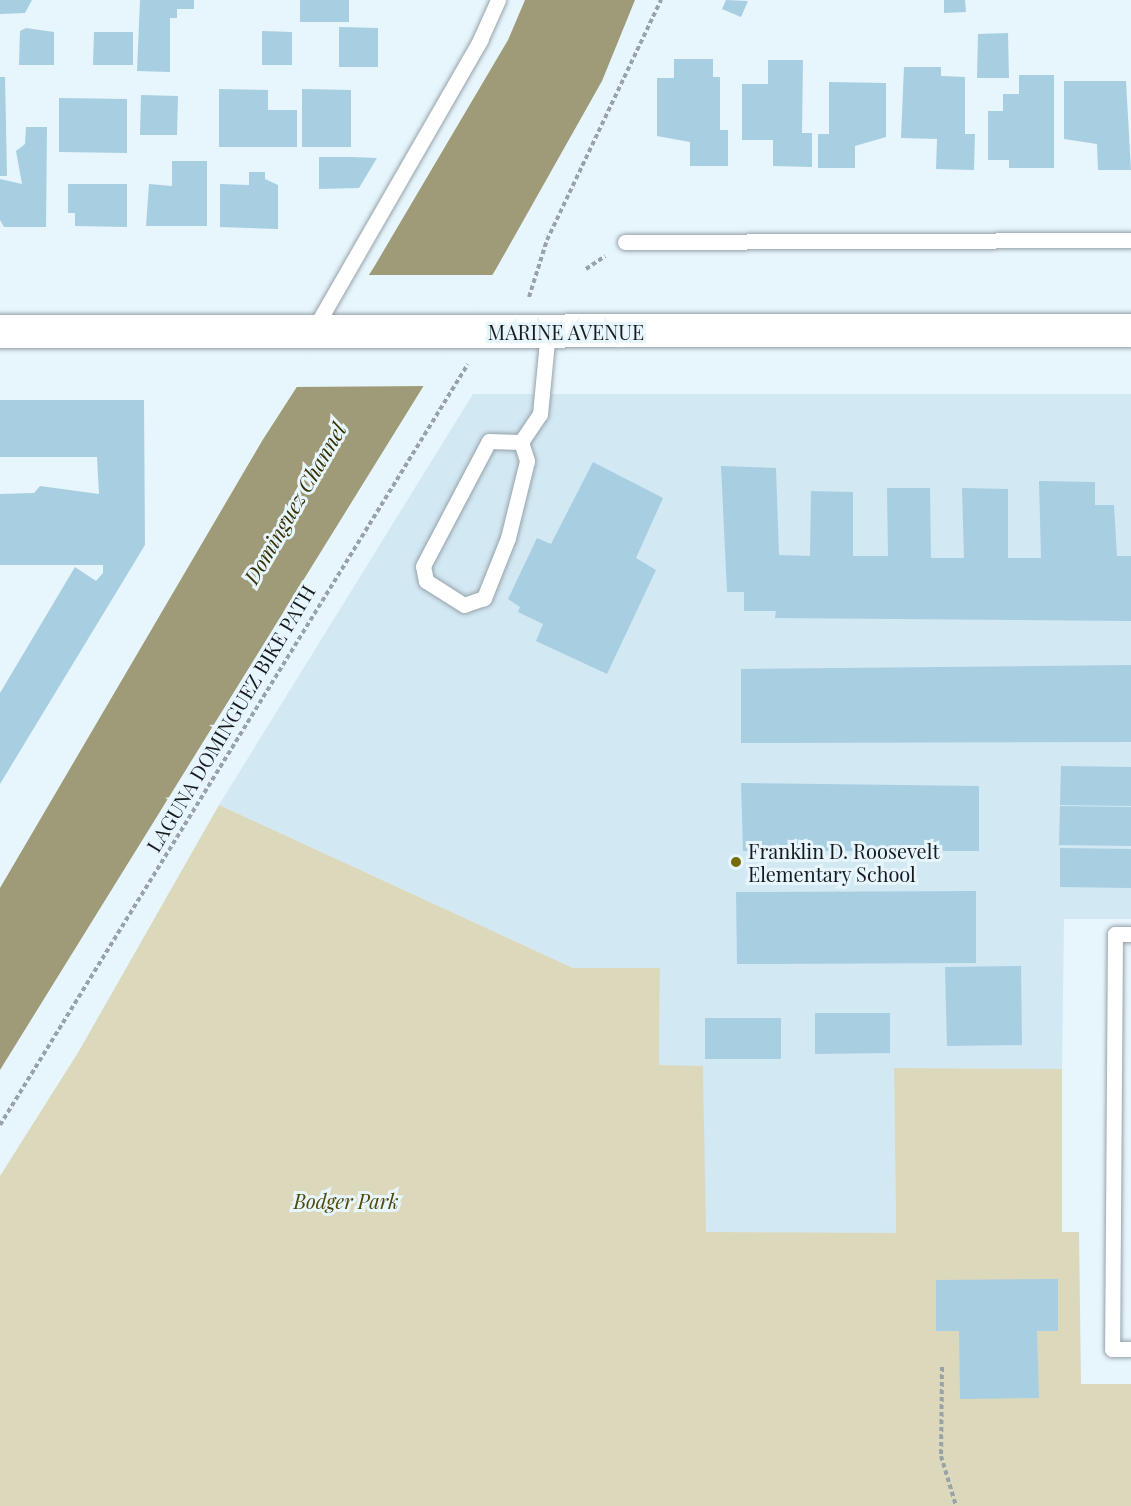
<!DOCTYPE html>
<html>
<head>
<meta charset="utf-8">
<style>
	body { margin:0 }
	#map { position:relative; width:1131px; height:1506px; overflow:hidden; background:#e7f5fc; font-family:"Playfair Display",serif }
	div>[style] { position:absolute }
	.built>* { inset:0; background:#d2e8f3 }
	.green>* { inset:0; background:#dcd8bc }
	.water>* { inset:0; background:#9f9b78 }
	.pier>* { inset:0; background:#e7f5fc }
	.building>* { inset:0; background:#a8cee2 }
	.path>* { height:4px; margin-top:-2px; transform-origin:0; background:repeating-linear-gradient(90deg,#98a2a7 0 4.5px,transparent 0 7.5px) }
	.roads { filter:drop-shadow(0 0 2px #95a2a9) drop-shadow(0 0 2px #95a2a9) }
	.service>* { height:15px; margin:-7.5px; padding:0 7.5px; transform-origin:7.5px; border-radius:7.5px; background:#fff }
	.secondary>* { height:33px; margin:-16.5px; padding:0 16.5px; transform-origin:16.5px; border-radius:16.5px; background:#fff }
	.dots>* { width:16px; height:16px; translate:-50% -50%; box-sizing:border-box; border:3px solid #e7f5fc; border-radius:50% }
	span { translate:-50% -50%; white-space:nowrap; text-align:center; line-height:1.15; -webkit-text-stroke:6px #e7f5fc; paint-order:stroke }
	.street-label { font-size:20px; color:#171b1e }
	.poi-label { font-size:20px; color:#171b1e }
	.left { translate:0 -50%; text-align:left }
	.park-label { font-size:20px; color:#4e4705; font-style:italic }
	.water-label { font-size:21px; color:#373102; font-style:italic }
</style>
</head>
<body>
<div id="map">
	<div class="built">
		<div style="clip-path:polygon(473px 394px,1131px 394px,1131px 919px,1064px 919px,1062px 1069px,894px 1068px,896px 1234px,705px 1232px,703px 1067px,659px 1065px,660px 968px,573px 968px,219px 805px)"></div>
	</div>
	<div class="green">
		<div style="clip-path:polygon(219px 805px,573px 968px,660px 968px,659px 1065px,703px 1066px,706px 1232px,896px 1233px,894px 1068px,1062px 1069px,1062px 1232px,1079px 1232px,1081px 1384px,1131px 1384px,1131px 1506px,0 1506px,0 1176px,79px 1051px)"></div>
	</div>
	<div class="water">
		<div style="clip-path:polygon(525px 0,635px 0,602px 81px,496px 269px,0 1070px,0 888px,262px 441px,374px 267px,508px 40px)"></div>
	</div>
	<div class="pier">
		<div style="clip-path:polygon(365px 275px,495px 275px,428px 386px,292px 387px)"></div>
	</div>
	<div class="building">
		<div style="clip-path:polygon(0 0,32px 0,25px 13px,0 14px)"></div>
		<div style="clip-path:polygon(140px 0,194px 0,194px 9px,177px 9px,177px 18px,170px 18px,170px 72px,137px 71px)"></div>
		<div style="clip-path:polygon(300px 0,349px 0,349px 22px,300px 22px)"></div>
		<div style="clip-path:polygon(726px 0,748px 1px,741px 17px,722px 9px)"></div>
		<div style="clip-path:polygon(944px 0,965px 0,966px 12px,944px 13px)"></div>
		<div style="clip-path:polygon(339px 27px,378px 28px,378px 67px,339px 67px)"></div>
		<div style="clip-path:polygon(26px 28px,54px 32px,54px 65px,19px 65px,20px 31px)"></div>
		<div style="clip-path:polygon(262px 31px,292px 32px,292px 65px,262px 65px)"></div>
		<div style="clip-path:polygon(94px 32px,133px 32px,133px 65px,93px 65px)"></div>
		<div style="clip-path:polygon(1008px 33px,1009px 78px,977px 78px,978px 34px)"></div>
		<div style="clip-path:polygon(674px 59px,713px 59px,713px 77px,720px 77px,720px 130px,728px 130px,728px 166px,690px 166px,690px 142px,657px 136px,657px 78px,674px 78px)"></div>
		<div style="clip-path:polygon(768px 60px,803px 60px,802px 133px,812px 133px,812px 167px,773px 166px,773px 140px,742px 140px,742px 84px,768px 84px)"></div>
		<div style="clip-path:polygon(904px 67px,941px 67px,941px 76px,965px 77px,965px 134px,975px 134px,974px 170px,936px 169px,937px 139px,901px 138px)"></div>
		<div style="clip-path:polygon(1019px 75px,1054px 75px,1054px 168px,1009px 168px,1009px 160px,988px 160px,988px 111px,1003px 111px,1003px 94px,1019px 94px)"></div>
		<div style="clip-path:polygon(0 77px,5px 77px,7px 176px,0 176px)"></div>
		<div style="clip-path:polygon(1064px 81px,1126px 81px,1131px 170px,1098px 170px,1097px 144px,1064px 139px)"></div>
		<div style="clip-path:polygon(829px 82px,886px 83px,886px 137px,855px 146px,855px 168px,818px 168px,818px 134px,829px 134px)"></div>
		<div style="clip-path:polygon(219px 89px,268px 90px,268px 110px,297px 110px,297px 147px,219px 147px)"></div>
		<div style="clip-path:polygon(302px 89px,351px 90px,351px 147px,302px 147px)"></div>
		<div style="clip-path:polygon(141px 95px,178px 96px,177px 135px,140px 135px)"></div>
		<div style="clip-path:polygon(59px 98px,127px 99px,127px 153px,59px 152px)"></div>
		<div style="clip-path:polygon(26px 127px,47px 127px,46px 227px,4px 227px,0 220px,0 179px,22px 184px,16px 151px,25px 144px)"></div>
		<div style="clip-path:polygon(319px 157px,351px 157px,377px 158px,359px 188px,319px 189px)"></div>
		<div style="clip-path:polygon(172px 161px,207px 161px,207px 226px,146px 226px,149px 184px,172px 186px)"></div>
		<div style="clip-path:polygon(249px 172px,265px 172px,265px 179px,278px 185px,278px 229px,220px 227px,220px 184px,249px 185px)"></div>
		<div style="clip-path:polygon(68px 184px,127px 184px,127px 227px,75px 226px,75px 213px,68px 213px)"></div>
		<div style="clip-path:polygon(0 400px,144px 400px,145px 545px,0 784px,0 693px,75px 567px,96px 581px,103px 573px,103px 565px,0 565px,0 494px,34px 493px,40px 486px,99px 494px,97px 457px,0 457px)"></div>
		<div style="clip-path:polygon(593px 462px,663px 498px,636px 558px,656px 570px,607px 674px,536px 641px,543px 624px,518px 612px,520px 607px,508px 599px,537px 538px,551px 544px)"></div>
		<div style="clip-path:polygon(721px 466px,776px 468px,779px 555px,810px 556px,811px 491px,853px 492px,853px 556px,888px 556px,887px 488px,930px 488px,931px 558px,964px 558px,962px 488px,1008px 489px,1008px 558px,1041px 558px,1039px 481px,1095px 482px,1095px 505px,1114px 505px,1117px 556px,1131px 556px,1131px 621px,775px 618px,776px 611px,744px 611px,744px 592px,727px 592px)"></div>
		<div style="clip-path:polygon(1131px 665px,1131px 742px,741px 743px,741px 669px)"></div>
		<div style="clip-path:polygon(1061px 766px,1131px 767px,1131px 806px,1060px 805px)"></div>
		<div style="clip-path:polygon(741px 783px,979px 786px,979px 851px,743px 851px)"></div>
		<div style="clip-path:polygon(1060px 806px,1131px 807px,1131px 846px,1059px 845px)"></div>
		<div style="clip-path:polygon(1060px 848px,1131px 849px,1131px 888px,1060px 887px)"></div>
		<div style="clip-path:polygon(976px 891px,976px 963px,737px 964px,736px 892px)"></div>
		<div style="clip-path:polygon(1021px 966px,1022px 1045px,947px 1046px,945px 967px)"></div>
		<div style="clip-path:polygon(815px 1013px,890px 1013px,890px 1053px,815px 1054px)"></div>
		<div style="clip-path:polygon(705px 1018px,781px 1018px,781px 1059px,705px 1059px)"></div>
		<div style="clip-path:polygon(1058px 1279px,1058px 1331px,1037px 1331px,1039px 1398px,960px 1399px,959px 1331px,936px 1331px,936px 1280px)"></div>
	</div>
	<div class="path">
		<div style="left:586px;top:269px;width:23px;rotate:-34deg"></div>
		<div style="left:529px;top:297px;width:60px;rotate:-72.5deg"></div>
		<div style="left:547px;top:240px;width:266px;rotate:-64.6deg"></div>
		<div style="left:0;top:1125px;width:893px;rotate:-58.41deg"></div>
		<div style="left:942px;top:1367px;width:89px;rotate:90.6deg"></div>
		<div style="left:941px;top:1456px;width:52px;rotate:73.3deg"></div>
	</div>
	<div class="roads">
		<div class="service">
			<div style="left:625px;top:242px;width:506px;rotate:-0.23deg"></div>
			<div style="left:313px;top:331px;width:336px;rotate:-60.1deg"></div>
			<div style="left:480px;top:40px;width:44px;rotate:-65.8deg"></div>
			<div style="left:489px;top:441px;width:32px;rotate:2deg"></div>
			<div style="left:521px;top:442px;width:20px;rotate:72deg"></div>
			<div style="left:527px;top:461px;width:79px;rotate:103.9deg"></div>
			<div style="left:508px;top:538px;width:65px;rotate:111.8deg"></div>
			<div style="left:484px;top:598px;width:21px;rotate:161deg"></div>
			<div style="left:464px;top:605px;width:45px;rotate:-147.7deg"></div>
			<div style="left:426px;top:581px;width:15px;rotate:-101deg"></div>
			<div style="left:423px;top:566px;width:141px;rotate:-62.2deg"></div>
			<div style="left:521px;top:442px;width:34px;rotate:-56deg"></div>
			<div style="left:540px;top:414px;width:83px;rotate:-84.5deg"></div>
			<div style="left:1131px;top:934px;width:16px;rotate:180deg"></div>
			<div style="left:1115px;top:934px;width:415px;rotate:90.4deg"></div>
			<div style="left:1112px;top:1349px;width:19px"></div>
		</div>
		<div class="secondary">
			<div style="left:0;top:331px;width:1131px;rotate:-0.05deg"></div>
		</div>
	</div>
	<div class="dots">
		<div style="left:736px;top:862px;background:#776c06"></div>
	</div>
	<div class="street-label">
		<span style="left:566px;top:331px">MARINE AVENUE</span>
		<span style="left:230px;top:718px;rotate:-59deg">LAGUNA DOMINGUEZ BIKE PATH</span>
	</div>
	<div class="poi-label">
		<span class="left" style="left:748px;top:862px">Franklin D. Roosevelt<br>Elementary School</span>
	</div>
	<div class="park-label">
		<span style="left:346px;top:1200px">Bodger Park</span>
	</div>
	<div class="water-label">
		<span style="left:294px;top:503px;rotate:-60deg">Dominguez Channel</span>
	</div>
</div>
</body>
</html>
